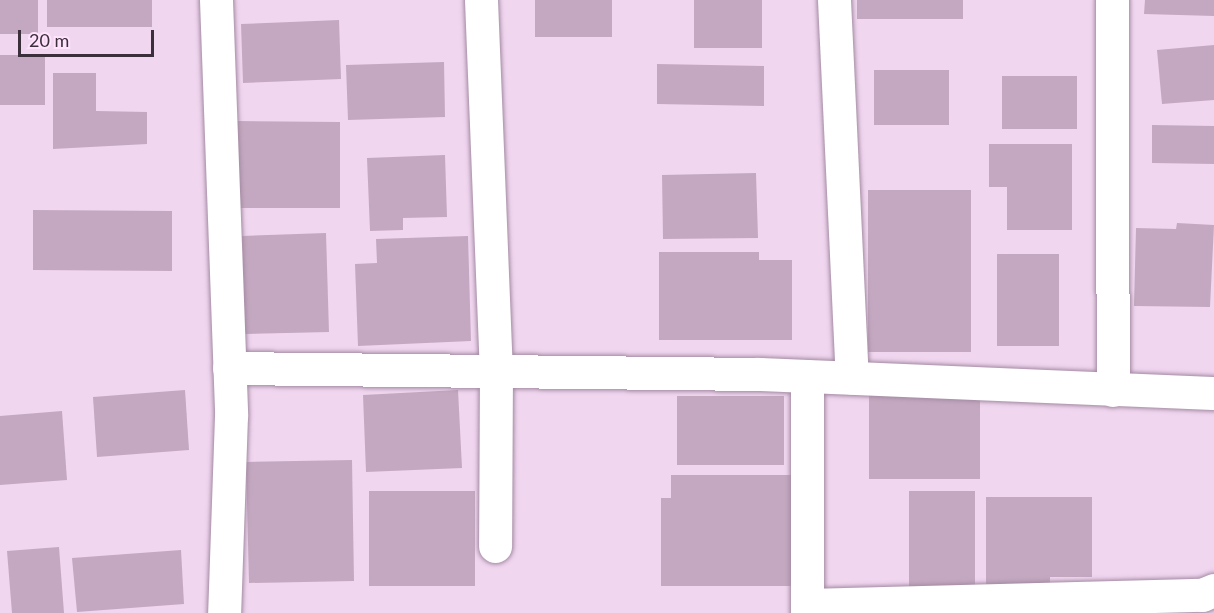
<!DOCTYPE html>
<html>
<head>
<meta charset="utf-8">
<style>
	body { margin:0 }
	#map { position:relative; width:1214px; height:613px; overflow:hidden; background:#f1d6f0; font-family:Lato,sans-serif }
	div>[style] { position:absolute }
	.building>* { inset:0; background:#c4a8c1 }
	.roads { filter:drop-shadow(0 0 2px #a38aa2) drop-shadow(0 0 2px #a38aa2) }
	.street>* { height:33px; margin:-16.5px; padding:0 16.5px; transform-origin:16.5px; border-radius:16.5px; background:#fff }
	span { translate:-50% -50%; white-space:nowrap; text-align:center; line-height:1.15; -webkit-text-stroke:4.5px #ffe3fd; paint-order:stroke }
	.scale { position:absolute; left:18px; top:30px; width:136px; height:27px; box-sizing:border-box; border:3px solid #3a2f3a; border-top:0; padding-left:8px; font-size:18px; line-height:21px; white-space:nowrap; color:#3a2f3a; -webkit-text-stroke:4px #ffe3fd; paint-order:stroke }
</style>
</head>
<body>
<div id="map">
	<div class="building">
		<div style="clip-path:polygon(0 0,38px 0,38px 34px,0 34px)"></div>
		<div style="clip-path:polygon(47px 0,152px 0,152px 27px,47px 27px)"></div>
		<div style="clip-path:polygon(535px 0,612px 0,612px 37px,535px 37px)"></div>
		<div style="clip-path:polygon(694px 0,762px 0,762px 48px,694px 48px)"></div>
		<div style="clip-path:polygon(857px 0,963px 0,963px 19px,857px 19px)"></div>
		<div style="clip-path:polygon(1145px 0,1214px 0,1214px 16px,1144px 14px)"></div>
		<div style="clip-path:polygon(339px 20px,341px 79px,243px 83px,241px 24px)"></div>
		<div style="clip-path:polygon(1214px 45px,1214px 100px,1162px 104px,1157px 50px)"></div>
		<div style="clip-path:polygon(0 55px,45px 55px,45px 105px,0 105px)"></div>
		<div style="clip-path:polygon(444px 62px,445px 117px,348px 120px,346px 65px)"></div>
		<div style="clip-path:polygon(657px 64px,764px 66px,764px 106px,657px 104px)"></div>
		<div style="clip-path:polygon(874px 70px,949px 70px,949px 125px,874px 125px)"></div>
		<div style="clip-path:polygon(53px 73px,96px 73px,96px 111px,147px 112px,147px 144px,53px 149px)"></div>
		<div style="clip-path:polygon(1002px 76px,1077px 76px,1077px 129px,1002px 129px)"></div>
		<div style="clip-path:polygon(237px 121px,340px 122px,340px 208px,236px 208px)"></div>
		<div style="clip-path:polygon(1152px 125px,1214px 126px,1214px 164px,1152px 163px)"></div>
		<div style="clip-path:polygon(989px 144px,1072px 144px,1072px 230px,1007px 230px,1007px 187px,989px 187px)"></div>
		<div style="clip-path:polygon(445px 155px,447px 217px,403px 218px,403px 230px,370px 231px,367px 158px)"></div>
		<div style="clip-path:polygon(756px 173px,758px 238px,663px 239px,662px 175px)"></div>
		<div style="clip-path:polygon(868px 190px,971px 190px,971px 352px,868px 352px)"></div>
		<div style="clip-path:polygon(33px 210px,172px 211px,172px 271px,33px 270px)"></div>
		<div style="clip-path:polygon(1177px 223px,1214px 225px,1210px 307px,1134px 306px,1136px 228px,1176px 229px)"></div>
		<div style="clip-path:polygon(326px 233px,329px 332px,245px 334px,242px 236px)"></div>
		<div style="clip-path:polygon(468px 236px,471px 341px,358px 346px,355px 264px,377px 263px,376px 239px)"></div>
		<div style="clip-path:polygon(659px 252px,759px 252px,759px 260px,792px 260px,792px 340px,659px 340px)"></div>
		<div style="clip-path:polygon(997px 254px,1059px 254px,1059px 346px,997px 346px)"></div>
		<div style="clip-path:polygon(185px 390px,189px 450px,97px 457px,93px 397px)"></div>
		<div style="clip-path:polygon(458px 390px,462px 468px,366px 472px,363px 395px)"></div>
		<div style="clip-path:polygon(869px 392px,980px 392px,980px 479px,869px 479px)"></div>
		<div style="clip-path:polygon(677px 396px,784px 396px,784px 465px,677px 465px)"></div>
		<div style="clip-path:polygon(62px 411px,67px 480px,0 485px,0 416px)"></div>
		<div style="clip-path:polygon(352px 460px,354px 581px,249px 583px,246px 462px)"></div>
		<div style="clip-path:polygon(671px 475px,797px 475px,797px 586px,661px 586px,661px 498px,671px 498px)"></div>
		<div style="clip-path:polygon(369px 491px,475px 491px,475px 586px,369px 586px)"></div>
		<div style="clip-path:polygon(909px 491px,975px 491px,975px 600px,909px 600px)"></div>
		<div style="clip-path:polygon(986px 497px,1092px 497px,1092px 577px,1050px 577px,1050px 586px,986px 586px)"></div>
		<div style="clip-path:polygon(59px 547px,64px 613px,12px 613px,7px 551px)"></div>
		<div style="clip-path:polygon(181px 550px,184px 604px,77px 612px,72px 558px)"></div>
	</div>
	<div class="roads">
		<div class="street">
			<div style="left:216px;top:0;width:416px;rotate:87.9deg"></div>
			<div style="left:231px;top:416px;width:197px;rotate:92deg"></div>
			<div style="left:481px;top:0;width:371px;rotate:87.7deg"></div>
			<div style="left:496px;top:371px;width:175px;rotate:90.3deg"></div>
			<div style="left:834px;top:0;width:378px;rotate:87.3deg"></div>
			<div style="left:1112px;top:0;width:390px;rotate:89.9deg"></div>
			<div style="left:229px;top:368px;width:530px;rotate:0.65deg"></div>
			<div style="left:759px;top:374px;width:455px;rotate:2.4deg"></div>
			<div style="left:807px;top:376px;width:237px;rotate:90deg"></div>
			<div style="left:807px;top:605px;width:395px;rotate:-1.5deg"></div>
			<div style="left:1202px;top:595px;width:13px;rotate:-23deg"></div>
		</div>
	</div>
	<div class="scale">20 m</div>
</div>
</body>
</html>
